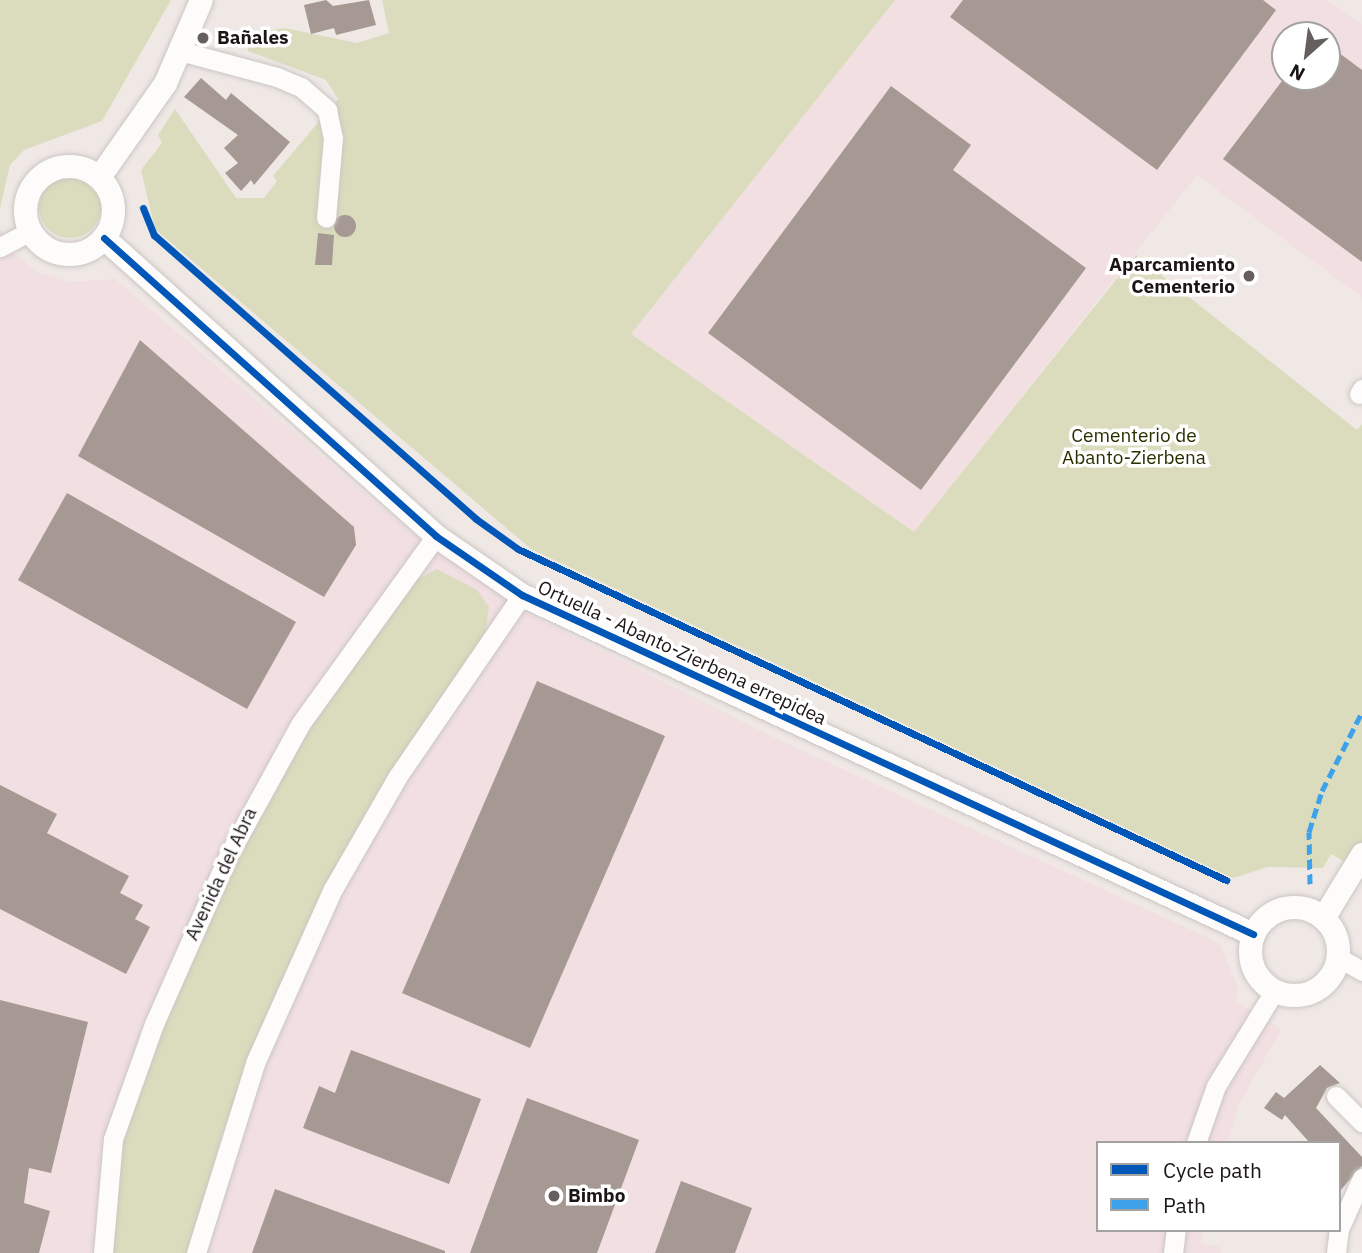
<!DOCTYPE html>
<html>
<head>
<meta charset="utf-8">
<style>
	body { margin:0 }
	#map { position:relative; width:1362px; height:1253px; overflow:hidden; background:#efe8e5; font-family:"IBM Plex Sans",sans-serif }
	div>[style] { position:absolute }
	.industrial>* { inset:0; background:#f1dfe1 }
	.green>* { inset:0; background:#dadcbd }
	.round { border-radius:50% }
	.building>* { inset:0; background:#a69892 }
	.roads { filter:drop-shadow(0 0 2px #cbc6c3) drop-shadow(0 0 2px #cbc6c3) }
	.minor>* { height:19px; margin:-9.5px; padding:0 9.5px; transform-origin:9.5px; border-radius:9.5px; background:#fdfcfb }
	.tertiary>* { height:23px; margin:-11.5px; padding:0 11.5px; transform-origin:11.5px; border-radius:11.5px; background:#fdfcfb }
	.tertiary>.ring { margin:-11.5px; padding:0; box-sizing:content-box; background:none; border:23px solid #fdfcfb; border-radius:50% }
	.quiet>* { height:5px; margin-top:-2.5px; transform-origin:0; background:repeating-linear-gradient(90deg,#3da2ea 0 10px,transparent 0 15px) }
	.cycleway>* { height:7px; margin:-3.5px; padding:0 3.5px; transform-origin:3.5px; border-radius:3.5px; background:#0057b8 }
	.dots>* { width:19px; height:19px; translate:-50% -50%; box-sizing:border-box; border:4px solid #fff; border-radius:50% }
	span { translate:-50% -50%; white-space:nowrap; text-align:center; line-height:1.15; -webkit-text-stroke:7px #fff; paint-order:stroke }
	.poi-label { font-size:19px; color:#1b1615; font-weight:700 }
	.left { translate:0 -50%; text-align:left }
	.right { translate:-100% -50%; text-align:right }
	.park-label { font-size:19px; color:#2a2f00 }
	.street-label { font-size:19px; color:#1b1615 }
	.legend { position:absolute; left:1096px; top:1141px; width:245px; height:91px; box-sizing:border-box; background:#fff; border:2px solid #a4a2a1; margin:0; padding:9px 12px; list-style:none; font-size:21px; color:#1b1615 }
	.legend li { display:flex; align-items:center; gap:14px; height:35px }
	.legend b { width:35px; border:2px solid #a4a2a1 }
	.north { position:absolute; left:1271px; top:21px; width:70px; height:70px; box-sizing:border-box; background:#fff; border:2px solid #a4a2a1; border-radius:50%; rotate:208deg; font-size:19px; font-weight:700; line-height:28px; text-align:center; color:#1b1615 }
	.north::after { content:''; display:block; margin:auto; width:24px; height:32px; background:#65605e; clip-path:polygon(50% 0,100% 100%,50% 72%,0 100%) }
</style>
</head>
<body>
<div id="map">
	<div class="industrial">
		<div style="clip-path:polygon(evenodd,895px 0,1327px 0,1362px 24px,1362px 297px,1197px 175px,914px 532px,631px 334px,895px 0,1285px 35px,1327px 35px,1327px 77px,1285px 77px,1285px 35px)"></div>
		<div style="clip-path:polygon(0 228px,11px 251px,39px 273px,69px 282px,115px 279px,409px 531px,527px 613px,775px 738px,1219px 943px,1238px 987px,1236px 1001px,1281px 1030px,1239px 1104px,1227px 1143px,1098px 1143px,1098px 1230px,1204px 1230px,1201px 1243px,1220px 1247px,1221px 1253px,0 1253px)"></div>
	</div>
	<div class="green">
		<div style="clip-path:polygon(0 0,171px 0,102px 121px,24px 150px,10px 165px,0 208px)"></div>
		<div style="clip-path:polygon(382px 0,895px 0,631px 334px,914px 532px,1136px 255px,1357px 430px,1362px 424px,1362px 871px,1331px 854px,1323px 868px,1268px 867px,1233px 878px,531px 549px,155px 229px,141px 170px,162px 143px,158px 135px,175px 109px,236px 198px,264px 198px,277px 181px,273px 176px,338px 99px,326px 80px,248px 51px,247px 35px,284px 28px,357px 43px,389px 33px)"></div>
		<div class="round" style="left:39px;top:176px;width:62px;height:62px"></div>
		<div style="clip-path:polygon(437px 569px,477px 590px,489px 607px,485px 635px,279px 986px,222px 1134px,188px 1253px,109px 1253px,117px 1163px,131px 1112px,163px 1012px,235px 859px,292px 752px,405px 586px)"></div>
	</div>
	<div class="building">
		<div style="clip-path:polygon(326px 0,333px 6px,369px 0,376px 25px,336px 35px,334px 28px,311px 34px,304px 5px)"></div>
		<div style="clip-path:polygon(963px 0,1263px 0,1276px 10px,1157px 170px,950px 17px)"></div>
		<div style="clip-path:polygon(1327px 44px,1362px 70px,1362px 262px,1223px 159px,1285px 77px,1327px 77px)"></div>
		<div style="clip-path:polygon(201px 78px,226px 100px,231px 93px,290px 142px,254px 185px,251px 180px,241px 191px,225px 173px,238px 163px,224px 148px,238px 135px,184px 97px)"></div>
		<div style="clip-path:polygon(891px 86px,971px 145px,953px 170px,1086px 268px,921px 490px,708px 333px)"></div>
		<div class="round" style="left:334px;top:215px;width:22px;height:22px"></div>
		<div style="clip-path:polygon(318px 233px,334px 235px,332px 265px,315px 265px)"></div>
		<div style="clip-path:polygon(140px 340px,354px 527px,356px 545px,324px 597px,78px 456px)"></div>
		<div style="clip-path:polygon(67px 493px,296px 622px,247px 709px,18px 580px)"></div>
		<div style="clip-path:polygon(537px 681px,665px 736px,530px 1048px,402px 993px)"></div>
		<div style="clip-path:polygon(0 785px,57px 814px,47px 833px,129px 876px,120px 893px,143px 905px,135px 919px,150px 927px,126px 974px,0 909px)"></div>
		<div style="clip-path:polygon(0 1000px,88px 1022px,51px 1173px,29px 1168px,24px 1203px,50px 1211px,39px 1253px,0 1253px)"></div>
		<div style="clip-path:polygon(351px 1050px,481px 1099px,449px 1184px,303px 1128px,319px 1086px,335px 1093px)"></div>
		<div style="clip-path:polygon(1320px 1065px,1340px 1083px,1327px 1088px,1316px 1108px,1362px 1157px,1362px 1166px,1339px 1192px,1339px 1143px,1310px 1143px,1285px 1115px,1282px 1120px,1264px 1108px,1276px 1092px,1284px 1098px)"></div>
		<div style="clip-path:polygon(527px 1098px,639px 1140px,597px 1253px,470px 1253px)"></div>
		<div style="clip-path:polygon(681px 1181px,752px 1208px,735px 1253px,655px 1253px)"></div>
		<div style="clip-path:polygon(275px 1189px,445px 1251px,445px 1253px,252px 1253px)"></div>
	</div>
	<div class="roads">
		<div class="minor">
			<div style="left:180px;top:51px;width:100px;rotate:15deg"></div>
			<div style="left:277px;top:77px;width:26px;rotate:23deg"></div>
			<div style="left:301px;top:87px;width:35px;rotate:41deg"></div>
			<div style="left:327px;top:110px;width:29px;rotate:78deg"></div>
			<div style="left:333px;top:138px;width:80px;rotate:95deg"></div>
			<div style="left:0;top:247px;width:34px;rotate:-28deg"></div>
			<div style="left:1359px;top:394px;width:6px;rotate:-59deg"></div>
			<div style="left:1337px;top:957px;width:29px;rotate:29deg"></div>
			<div style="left:1336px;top:1096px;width:37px;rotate:45deg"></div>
			<div style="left:1196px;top:1143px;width:60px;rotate:-70.7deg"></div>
			<div style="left:1216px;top:1086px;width:113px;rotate:-58.4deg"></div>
			<div style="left:1339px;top:1229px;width:56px;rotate:-65.7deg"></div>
			<div style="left:103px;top:1253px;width:114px;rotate:-85deg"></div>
			<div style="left:113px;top:1139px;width:122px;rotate:-70.4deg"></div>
			<div style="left:154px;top:1024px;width:188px;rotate:-66.2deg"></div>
			<div style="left:230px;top:852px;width:147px;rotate:-61.2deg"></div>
			<div style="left:301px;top:723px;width:231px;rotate:-54.2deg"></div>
			<div style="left:196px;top:1253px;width:199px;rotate:-72.7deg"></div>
			<div style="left:255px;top:1063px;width:191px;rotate:-65.9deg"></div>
			<div style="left:333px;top:889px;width:130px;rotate:-60.1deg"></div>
			<div style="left:398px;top:776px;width:219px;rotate:-55.6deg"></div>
			<div style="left:1173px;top:1253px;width:23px;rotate:-83deg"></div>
			<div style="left:1336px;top:1253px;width:23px;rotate:-83deg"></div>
		</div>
		<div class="tertiary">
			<div class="ring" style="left:25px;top:166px;width:65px;height:65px"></div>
			<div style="left:99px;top:177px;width:115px;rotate:-54.9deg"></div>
			<div style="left:165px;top:83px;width:90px;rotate:-66.6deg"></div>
			<div style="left:104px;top:238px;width:446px;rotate:41.9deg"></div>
			<div style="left:436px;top:536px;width:104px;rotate:34.5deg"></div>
			<div style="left:522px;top:595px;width:806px;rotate:24.88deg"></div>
			<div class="ring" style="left:1250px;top:907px;width:65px;height:65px"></div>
			<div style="left:1323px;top:918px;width:75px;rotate:-58.6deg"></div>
		</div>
	</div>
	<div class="quiet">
		<div style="left:1310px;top:884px;width:52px;rotate:-91.1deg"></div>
		<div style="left:1309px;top:832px;width:43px;rotate:-72.4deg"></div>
		<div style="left:1322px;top:791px;width:89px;rotate:-63.1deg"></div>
	</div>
	<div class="cycleway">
		<div style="left:143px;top:208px;width:29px;rotate:68deg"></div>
		<div style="left:154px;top:235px;width:429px;rotate:41.4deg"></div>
		<div style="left:476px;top:519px;width:52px;rotate:35.5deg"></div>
		<div style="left:518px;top:549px;width:782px;rotate:25.06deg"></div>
		<div style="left:104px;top:238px;width:446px;rotate:41.9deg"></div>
		<div style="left:436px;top:536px;width:104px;rotate:34.5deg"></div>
		<div style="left:522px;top:595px;width:806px;rotate:24.88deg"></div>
	</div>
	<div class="dots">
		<div style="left:203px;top:38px;background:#65605e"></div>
		<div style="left:1249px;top:276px;background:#65605e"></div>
		<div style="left:554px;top:1196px;background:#65605e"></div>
	</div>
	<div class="poi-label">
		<span class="left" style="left:217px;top:38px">Bañales</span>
		<span class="right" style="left:1235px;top:276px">Aparcamiento<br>Cementerio</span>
		<span class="left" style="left:568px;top:1196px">Bimbo</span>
	</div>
	<div class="park-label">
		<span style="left:1134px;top:447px">Cementerio de<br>Abanto-Zierbena</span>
	</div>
	<div class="street-label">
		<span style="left:682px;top:653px;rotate:25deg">Ortuella - Abanto-Zierbena errepidea</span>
		<span style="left:221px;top:874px;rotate:-65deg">Avenida del Abra</span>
	</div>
	<ul class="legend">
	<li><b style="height:9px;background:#0057b8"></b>Cycle path</li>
	<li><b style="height:9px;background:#3da2ea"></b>Path</li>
	</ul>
	<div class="north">N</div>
</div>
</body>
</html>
